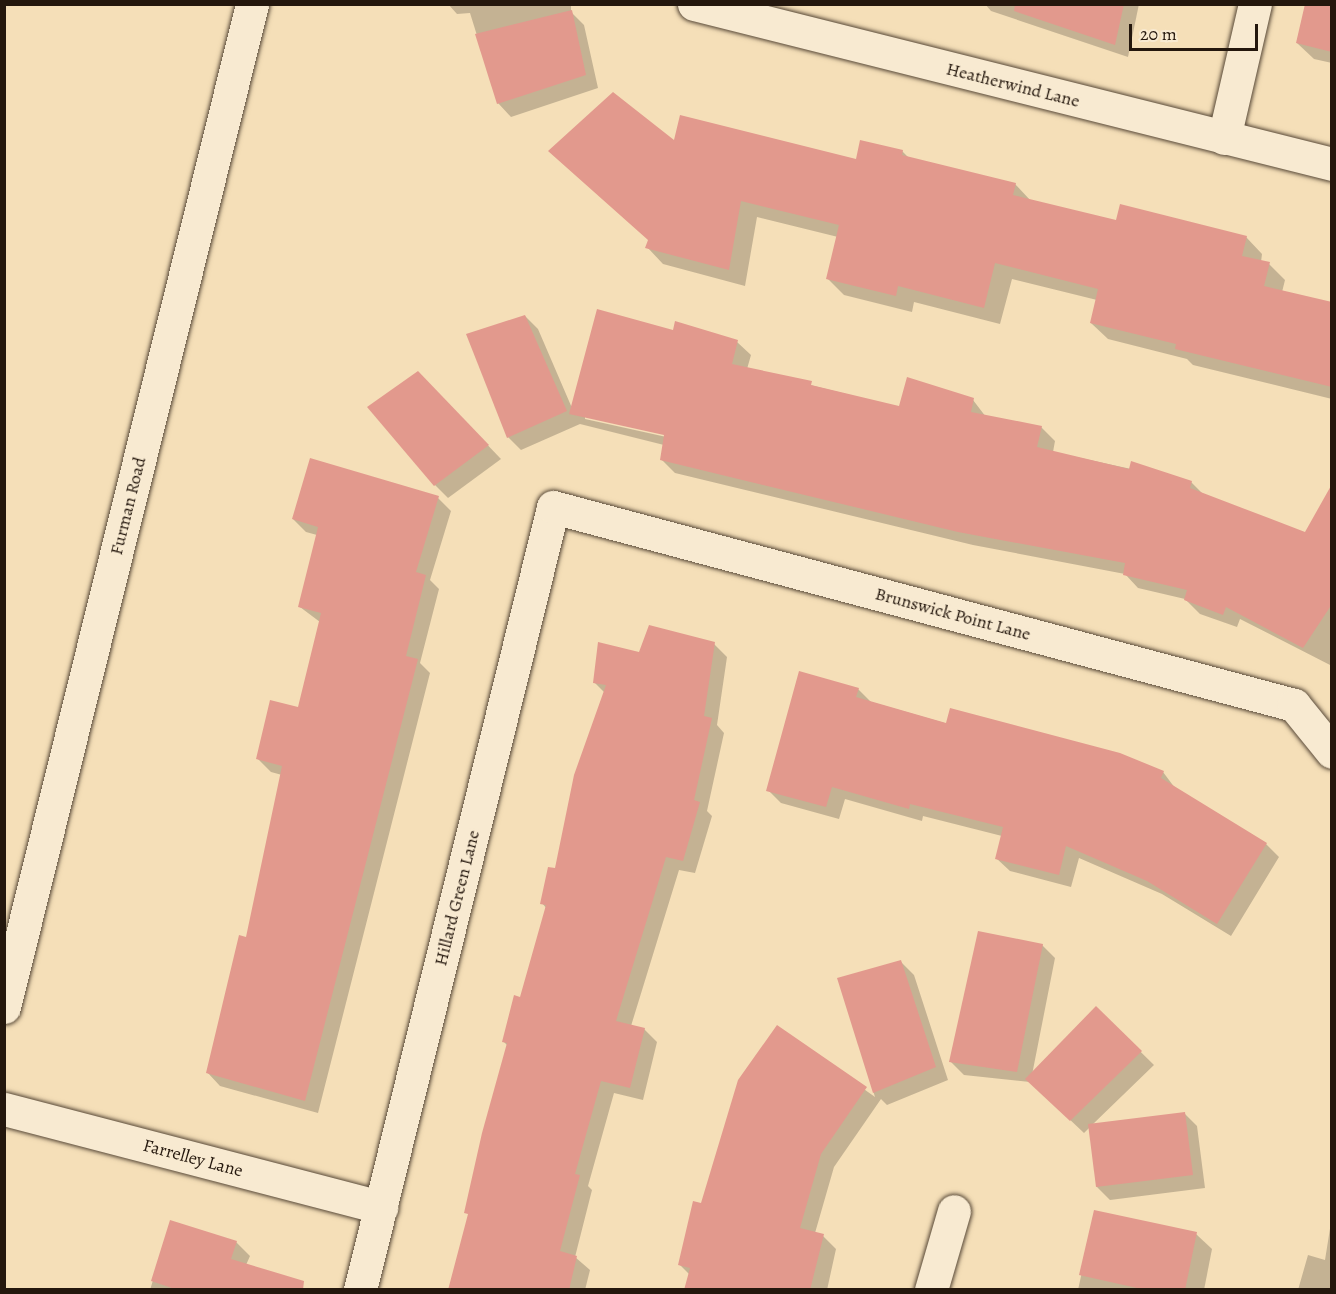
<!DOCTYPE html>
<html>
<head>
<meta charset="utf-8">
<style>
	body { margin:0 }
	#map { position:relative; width:1336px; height:1294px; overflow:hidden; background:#f5dfb8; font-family:Alegreya,serif }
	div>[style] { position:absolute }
	.shadow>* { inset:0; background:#0003 }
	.building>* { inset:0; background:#e2998d }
	.roads { filter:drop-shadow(0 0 2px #584938) drop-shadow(0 0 2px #584938) }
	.street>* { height:33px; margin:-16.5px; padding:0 16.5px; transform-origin:16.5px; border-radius:16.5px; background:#f8ead1 }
	.secondary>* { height:33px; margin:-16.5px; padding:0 16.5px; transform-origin:16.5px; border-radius:16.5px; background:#f8ead1 }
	span { translate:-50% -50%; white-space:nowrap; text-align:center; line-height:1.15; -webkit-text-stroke:4.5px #f8ead1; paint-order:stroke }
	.street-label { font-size:18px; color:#24170d }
	.frame { position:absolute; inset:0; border:6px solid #24170d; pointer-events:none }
	.scale { position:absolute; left:1129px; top:24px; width:129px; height:27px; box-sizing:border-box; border:3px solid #24170d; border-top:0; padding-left:8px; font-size:18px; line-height:21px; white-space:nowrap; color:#24170d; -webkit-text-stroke:4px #f8ead1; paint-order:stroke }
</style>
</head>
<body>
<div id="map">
	<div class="shadow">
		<div style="clip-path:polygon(448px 4px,571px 4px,571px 12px,584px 25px,598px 88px,511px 117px,498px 103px,470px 13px,457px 14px)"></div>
		<div style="clip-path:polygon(985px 4px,1139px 4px,1128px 57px,991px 11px)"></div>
		<div style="clip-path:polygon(1332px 4px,1332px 63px,1314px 59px,1297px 43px)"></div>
		<div style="clip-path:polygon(674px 143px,857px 160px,902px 151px,909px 158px,1015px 184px,1031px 201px,1117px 222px,1246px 237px,1262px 254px,1261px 262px,1269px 264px,1285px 280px,1282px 292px,1332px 304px,1332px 399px,1193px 365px,1187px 359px,1108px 339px,1091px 323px,1097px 300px,1012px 279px,1000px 324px,914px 302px,912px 312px,844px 295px,828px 279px,838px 237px,757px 217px,745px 286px,663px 264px,647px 247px)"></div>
		<div style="clip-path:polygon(evenodd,525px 316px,538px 329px,572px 408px,674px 332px,737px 342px,751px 355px,747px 369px,901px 408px,973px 400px,986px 417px,1041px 427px,1055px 441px,1053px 452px,1191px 482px,1204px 495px,1305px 534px,1332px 538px,1332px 666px,1240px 619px,1237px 627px,1200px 614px,1185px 599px,1138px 588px,1125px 574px,973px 545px,675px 473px,661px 459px,664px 445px,580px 424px,521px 450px,508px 437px,525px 316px,585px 416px,672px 435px,671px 438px,585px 419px,585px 416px)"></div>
		<div style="clip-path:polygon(431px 386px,501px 459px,448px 498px,435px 485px)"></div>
		<div style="clip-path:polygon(438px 498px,451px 511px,430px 580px,439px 589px,420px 663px,430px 673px,318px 1113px,220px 1086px,207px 1072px,247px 939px,282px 775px,271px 772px,258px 759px,299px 708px,320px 622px,300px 607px,317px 535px,306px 532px,293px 519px)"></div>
		<div style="clip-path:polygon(714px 644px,727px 657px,717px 725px,724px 733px,707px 811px,712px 816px,695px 873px,679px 870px,631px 1026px,644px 1029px,657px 1042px,643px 1100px,614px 1093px,588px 1186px,592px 1190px,575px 1257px,590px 1270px,585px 1290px,451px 1290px,508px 1046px,503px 1041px,521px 998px,547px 909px,542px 903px,556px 870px,605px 693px,594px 682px,640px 654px)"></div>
		<div style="clip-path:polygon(858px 689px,871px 702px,948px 724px,1163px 772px,1175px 788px,1266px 844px,1279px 857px,1231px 936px,1162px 894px,1079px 858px,1071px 887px,1010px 871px,996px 858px,1002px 836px,923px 816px,922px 821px,845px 799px,839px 819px,781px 803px,768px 790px)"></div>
		<div style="clip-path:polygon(1042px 945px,1055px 958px,1032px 1075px,1096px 1008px,1154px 1065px,1092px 1125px,1184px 1113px,1197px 1126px,1205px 1188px,1110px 1200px,1097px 1187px,1090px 1127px,1084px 1133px,1030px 1082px,964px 1075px,951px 1062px)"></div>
		<div style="clip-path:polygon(900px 961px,914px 975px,948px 1080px,887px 1105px,881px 1099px,834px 1167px,815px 1233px,823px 1236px,836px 1249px,827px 1290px,686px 1290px,689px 1274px,679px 1264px,777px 1027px,875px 1097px,839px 979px)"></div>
		<div style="clip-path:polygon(1095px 1212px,1196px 1234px,1212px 1249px,1204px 1290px,1078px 1290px)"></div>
		<div style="clip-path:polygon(1332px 1216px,1332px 1290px,1298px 1290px,1308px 1255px,1325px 1260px)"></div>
		<div style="clip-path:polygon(171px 1222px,236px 1242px,250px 1256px,246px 1265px,279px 1290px,150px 1290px)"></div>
	</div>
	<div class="building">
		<div style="clip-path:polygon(1015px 4px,1124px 4px,1115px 45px,1014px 11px)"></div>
		<div style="clip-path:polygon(1305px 4px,1332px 4px,1332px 52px,1296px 43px)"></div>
		<div style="clip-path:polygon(572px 10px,586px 75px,497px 104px,475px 34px)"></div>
		<div style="clip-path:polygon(613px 92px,674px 140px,680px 115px,856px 159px,860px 140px,903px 150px,902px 155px,1016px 183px,1013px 195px,1116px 220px,1120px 204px,1247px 236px,1242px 256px,1270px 262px,1264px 286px,1332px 302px,1332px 387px,1175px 349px,1176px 344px,1090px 323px,1098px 289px,995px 263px,984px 308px,898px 286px,896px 296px,826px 279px,839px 225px,741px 201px,729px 270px,645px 248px,648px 240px,548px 151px)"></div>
		<div style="clip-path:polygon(597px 309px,673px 330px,675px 321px,738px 340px,732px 364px,812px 381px,811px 385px,899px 406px,907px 377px,974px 398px,971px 412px,1042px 426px,1037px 447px,1129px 469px,1131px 461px,1192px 481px,1190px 488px,1305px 532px,1332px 484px,1332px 604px,1303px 648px,1226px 607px,1223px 615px,1184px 600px,1187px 590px,1123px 575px,1125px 563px,958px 532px,660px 460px,664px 435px,569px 414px)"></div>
		<div style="clip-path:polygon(525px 315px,567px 411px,507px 438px,466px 334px)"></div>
		<div style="clip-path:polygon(418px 371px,489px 445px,434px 486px,367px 407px)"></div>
		<div style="clip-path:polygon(310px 458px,439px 496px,416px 572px,426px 575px,406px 656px,418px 659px,305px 1101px,206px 1073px,239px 935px,246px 937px,282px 766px,256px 759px,270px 700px,298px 707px,321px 613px,298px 607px,318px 527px,292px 519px)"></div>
		<div style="clip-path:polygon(649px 625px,715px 642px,704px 716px,712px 718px,694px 800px,700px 802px,683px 861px,666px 857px,616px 1021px,645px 1028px,630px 1088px,601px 1081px,575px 1174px,580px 1175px,560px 1251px,577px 1256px,569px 1290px,448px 1290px,468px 1214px,464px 1213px,482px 1133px,507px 1043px,502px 1042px,514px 995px,520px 997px,546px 905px,540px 904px,548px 867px,555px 868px,574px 775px,606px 685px,593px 683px,598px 642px,639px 652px)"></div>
		<div style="clip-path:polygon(799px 671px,859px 688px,856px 697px,946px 723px,950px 708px,1120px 753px,1164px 771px,1161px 778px,1267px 843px,1217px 924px,1147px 881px,1066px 846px,1059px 875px,995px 859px,1003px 827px,910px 804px,909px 809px,832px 787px,826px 807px,766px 791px)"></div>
		<div style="clip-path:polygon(978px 931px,1043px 944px,1017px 1072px,949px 1062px)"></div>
		<div style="clip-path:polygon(901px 960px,936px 1067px,873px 1093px,837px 978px)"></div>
		<div style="clip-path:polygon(1096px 1006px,1142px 1051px,1070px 1121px,1025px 1079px)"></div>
		<div style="clip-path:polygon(777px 1025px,867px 1087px,821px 1154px,800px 1228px,824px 1234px,810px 1290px,684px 1290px,690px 1268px,678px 1265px,693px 1201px,701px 1203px,738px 1080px)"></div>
		<div style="clip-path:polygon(1185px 1112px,1193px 1175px,1096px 1187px,1088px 1124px)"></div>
		<div style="clip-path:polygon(1094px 1210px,1197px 1232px,1185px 1290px,1146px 1290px,1079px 1275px)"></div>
		<div style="clip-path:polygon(170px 1220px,237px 1241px,231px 1259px,304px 1281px,303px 1290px,178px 1290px,151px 1281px)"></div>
	</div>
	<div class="roads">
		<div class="street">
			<div style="left:694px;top:4px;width:658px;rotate:14.08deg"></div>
			<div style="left:1224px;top:138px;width:138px;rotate:-77deg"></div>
			<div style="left:4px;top:1109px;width:390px;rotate:14.6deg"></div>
			<div style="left:360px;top:1290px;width:806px;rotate:-76.15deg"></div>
			<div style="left:553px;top:507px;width:767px;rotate:14.96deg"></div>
			<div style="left:1294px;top:705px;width:60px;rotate:51deg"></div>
			<div style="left:931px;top:1290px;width:82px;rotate:-73.8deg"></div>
		</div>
		<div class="secondary">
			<div style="left:4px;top:1007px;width:1033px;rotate:-76.11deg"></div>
		</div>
	</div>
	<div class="street-label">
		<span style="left:1013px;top:85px;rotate:14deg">Heatherwind Lane</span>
		<span style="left:128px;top:506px;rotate:-76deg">Furman Road</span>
		<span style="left:953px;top:614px;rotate:15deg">Brunswick Point Lane</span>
		<span style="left:457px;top:898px;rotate:-76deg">Hillard Green Lane</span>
		<span style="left:193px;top:1158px;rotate:15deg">Farrelley Lane</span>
	</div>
	<div class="frame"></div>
	<div class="scale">20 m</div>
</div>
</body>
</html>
